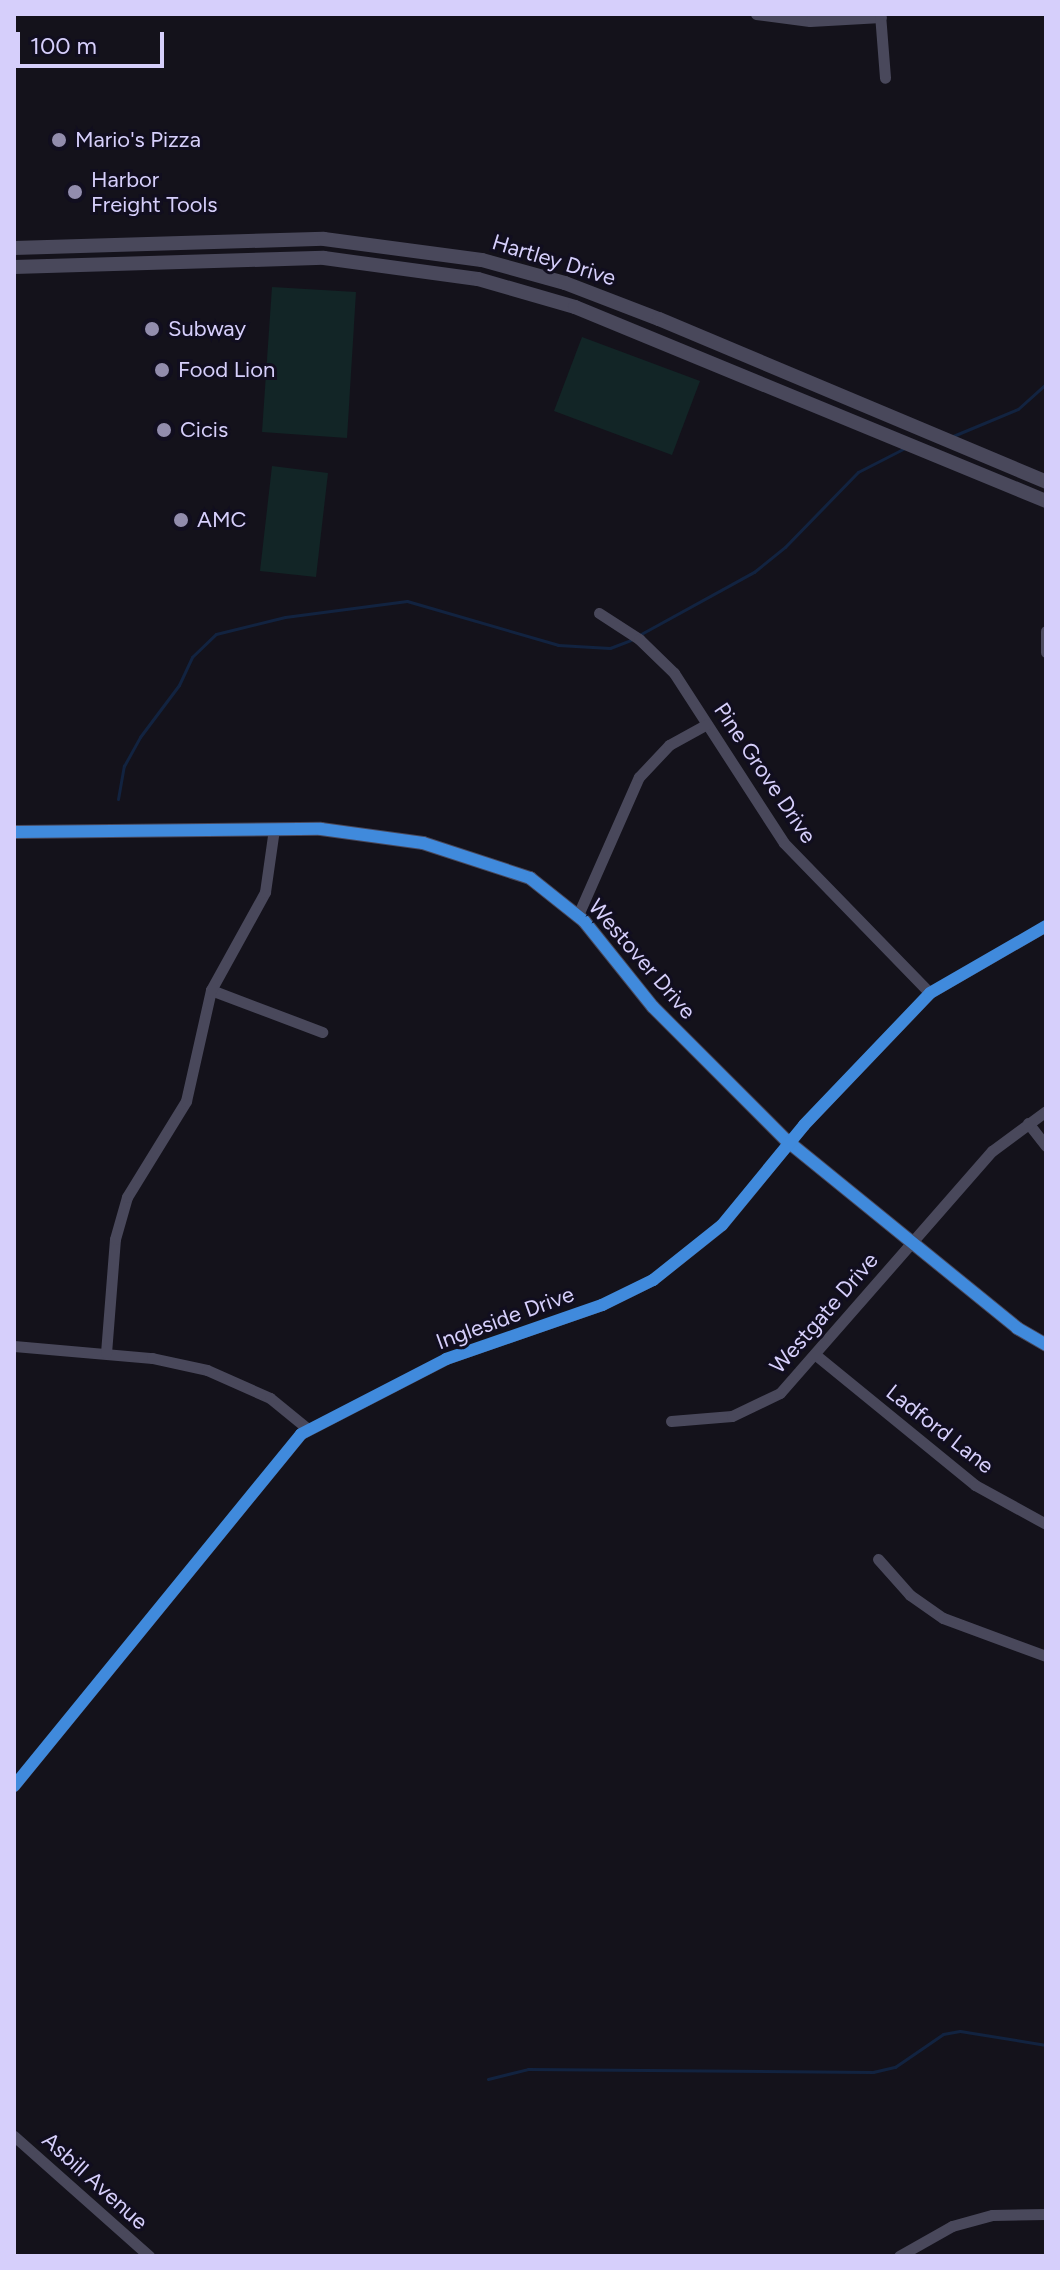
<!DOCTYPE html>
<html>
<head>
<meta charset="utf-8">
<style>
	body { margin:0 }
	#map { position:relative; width:1060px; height:2270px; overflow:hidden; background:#14121b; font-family:Figtree,sans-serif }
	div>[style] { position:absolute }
	.green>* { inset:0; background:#122526 }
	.stream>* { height:3px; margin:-1.5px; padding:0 1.5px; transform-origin:1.5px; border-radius:1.5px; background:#122340 }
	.minor>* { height:11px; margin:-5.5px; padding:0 5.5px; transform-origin:5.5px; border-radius:5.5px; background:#49485b }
	.tertiary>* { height:14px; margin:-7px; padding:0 7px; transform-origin:7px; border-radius:7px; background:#49485b }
	.cycleway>* { height:12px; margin:-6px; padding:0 6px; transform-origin:6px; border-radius:6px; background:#408adc }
	.dots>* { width:22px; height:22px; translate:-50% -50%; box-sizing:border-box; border:4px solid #110e1f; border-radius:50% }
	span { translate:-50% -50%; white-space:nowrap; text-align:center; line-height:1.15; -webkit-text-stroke:6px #110e1f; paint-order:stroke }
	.poi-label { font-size:22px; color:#d6cffb }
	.left { translate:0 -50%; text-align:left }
	.street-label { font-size:22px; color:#d6cffb }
	.frame { position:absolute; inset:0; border:16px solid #d6cffb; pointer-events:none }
	.scale { position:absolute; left:16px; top:32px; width:148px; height:36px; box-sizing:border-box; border:4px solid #d6cffb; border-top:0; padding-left:10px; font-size:24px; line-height:28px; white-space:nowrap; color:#d6cffb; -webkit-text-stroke:6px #110e1f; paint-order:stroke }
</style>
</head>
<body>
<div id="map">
	<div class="green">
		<div style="clip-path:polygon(272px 287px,356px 292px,347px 438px,262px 432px)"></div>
		<div style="clip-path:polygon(582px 337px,700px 381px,672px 455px,554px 411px)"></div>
		<div style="clip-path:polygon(272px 466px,328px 473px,316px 577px,260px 571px)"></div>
	</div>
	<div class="stream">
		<div style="left:953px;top:436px;width:70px;rotate:-22.6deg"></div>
		<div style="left:1018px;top:409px;width:38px;rotate:-42deg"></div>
		<div style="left:641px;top:634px;width:129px;rotate:-28.8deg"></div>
		<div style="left:754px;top:572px;width:40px;rotate:-39deg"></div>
		<div style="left:785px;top:547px;width:105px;rotate:-45.8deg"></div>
		<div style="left:858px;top:472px;width:51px;rotate:-27.1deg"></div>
		<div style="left:118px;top:799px;width:34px;rotate:-80deg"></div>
		<div style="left:124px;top:766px;width:33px;rotate:-61deg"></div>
		<div style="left:140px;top:737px;width:65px;rotate:-53.1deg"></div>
		<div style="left:179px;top:685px;width:31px;rotate:-65deg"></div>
		<div style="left:192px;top:657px;width:33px;rotate:-44deg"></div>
		<div style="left:216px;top:634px;width:71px;rotate:-13.8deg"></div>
		<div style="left:285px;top:617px;width:123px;rotate:-7.5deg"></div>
		<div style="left:407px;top:601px;width:157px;rotate:16.2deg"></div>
		<div style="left:558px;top:645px;width:52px;rotate:3.3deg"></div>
		<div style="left:610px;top:648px;width:22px;rotate:-21deg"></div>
		<div style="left:488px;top:2079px;width:41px;rotate:-14deg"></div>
		<div style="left:528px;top:2069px;width:345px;rotate:0.5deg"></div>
		<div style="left:873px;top:2072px;width:23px;rotate:-13deg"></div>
		<div style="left:895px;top:2067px;width:58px;rotate:-34.5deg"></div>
		<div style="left:943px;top:2034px;width:17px;rotate:-10deg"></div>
		<div style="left:960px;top:2031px;width:87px;rotate:9.2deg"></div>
	</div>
	<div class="minor">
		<div style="left:756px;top:14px;width:54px;rotate:7.4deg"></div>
		<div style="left:810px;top:21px;width:71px;rotate:-3.2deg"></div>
		<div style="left:880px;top:14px;width:64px;rotate:85.5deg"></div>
		<div style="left:599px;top:613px;width:48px;rotate:33deg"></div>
		<div style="left:639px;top:639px;width:49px;rotate:44.2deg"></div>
		<div style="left:674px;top:673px;width:202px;rotate:57.1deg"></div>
		<div style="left:784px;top:843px;width:209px;rotate:45.8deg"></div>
		<div style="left:1046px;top:631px;width:21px;rotate:90deg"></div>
		<div style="left:578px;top:915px;width:151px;rotate:-66.2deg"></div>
		<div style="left:639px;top:777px;width:44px;rotate:-46.8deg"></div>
		<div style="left:669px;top:745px;width:43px;rotate:-28.9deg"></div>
		<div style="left:211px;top:990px;width:119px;rotate:20.7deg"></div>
		<div style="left:1028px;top:1123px;width:29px;rotate:52deg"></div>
		<div style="left:14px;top:1346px;width:139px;rotate:5deg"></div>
		<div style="left:152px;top:1358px;width:56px;rotate:12.3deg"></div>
		<div style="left:207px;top:1370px;width:69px;rotate:24deg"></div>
		<div style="left:270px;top:1398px;width:49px;rotate:39.2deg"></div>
		<div style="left:106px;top:1353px;width:114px;rotate:-85.5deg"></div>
		<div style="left:115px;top:1239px;width:44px;rotate:-74.1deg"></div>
		<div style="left:127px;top:1197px;width:113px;rotate:-58.4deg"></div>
		<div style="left:186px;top:1101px;width:114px;rotate:-77.3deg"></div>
		<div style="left:211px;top:990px;width:112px;rotate:-61.1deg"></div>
		<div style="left:265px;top:892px;width:64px;rotate:-81.9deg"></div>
		<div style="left:817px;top:1356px;width:204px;rotate:39.2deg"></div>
		<div style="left:975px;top:1485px;width:81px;rotate:28.8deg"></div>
		<div style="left:671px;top:1421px;width:61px;rotate:-4.7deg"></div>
		<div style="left:732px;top:1416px;width:53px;rotate:-25.6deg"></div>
		<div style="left:780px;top:1393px;width:322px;rotate:-48.8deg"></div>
		<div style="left:992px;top:1151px;width:67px;rotate:-36.5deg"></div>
		<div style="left:878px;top:1559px;width:48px;rotate:48.4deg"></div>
		<div style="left:910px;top:1595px;width:40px;rotate:34.9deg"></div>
		<div style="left:943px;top:1618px;width:110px;rotate:20.3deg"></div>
		<div style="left:14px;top:1786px;width:454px;rotate:-50.8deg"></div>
		<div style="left:301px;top:1434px;width:163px;rotate:-27.3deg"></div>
		<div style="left:446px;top:1359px;width:165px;rotate:-19.1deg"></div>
		<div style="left:602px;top:1305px;width:57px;rotate:-26.1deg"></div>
		<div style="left:653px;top:1280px;width:88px;rotate:-38.6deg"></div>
		<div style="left:722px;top:1225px;width:129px;rotate:-50.6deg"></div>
		<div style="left:804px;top:1125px;width:182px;rotate:-46.3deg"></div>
		<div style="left:930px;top:993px;width:134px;rotate:-30deg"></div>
		<div style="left:14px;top:2136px;width:181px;rotate:41.6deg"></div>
		<div style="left:899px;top:2256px;width:61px;rotate:-29.5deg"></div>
		<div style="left:952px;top:2226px;width:41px;rotate:-15.4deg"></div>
		<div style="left:992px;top:2215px;width:54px;rotate:-1.1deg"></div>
	</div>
	<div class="tertiary">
		<div style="left:14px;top:248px;width:310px;rotate:-1.7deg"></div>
		<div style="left:324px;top:239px;width:159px;rotate:7.6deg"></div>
		<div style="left:482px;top:260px;width:86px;rotate:15.5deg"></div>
		<div style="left:565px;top:283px;width:101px;rotate:21deg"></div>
		<div style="left:659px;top:319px;width:420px;rotate:22.8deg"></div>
		<div style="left:14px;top:267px;width:310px;rotate:-1.7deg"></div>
		<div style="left:324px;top:258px;width:155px;rotate:7.8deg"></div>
		<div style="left:478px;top:279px;width:101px;rotate:16.1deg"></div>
		<div style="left:575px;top:307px;width:509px;rotate:22.39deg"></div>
		<div style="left:14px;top:832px;width:307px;rotate:-0.6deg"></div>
		<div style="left:321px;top:829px;width:103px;rotate:7.8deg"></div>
		<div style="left:423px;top:843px;width:113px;rotate:18.1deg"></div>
		<div style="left:530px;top:878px;width:69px;rotate:38.5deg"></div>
		<div style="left:584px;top:921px;width:110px;rotate:51.3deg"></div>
		<div style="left:653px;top:1007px;width:188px;rotate:45deg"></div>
		<div style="left:786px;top:1140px;width:298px;rotate:39.1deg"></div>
		<div style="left:1017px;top:1328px;width:34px;rotate:30deg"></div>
	</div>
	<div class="cycleway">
		<div style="left:14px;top:832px;width:307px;rotate:-0.6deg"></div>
		<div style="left:321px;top:829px;width:103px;rotate:7.8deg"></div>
		<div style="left:423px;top:843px;width:113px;rotate:18.1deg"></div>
		<div style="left:530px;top:878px;width:69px;rotate:38.5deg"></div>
		<div style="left:584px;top:921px;width:110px;rotate:51.3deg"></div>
		<div style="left:653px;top:1007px;width:188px;rotate:45deg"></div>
		<div style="left:786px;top:1140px;width:298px;rotate:39.1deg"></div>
		<div style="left:1017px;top:1328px;width:34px;rotate:30deg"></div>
		<div style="left:14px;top:1786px;width:454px;rotate:-50.8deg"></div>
		<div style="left:301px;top:1434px;width:163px;rotate:-27.3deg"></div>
		<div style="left:446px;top:1359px;width:165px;rotate:-19.1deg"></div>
		<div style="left:602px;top:1305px;width:57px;rotate:-26.1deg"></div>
		<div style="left:653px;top:1280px;width:88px;rotate:-38.6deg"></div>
		<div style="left:722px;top:1225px;width:129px;rotate:-50.6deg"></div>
		<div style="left:804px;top:1125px;width:182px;rotate:-46.3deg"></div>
		<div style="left:930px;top:993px;width:134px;rotate:-30deg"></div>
	</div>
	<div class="dots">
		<div style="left:59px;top:140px;background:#928dad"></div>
		<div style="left:75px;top:192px;background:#928dad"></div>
		<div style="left:152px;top:329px;background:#928dad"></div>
		<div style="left:162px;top:370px;background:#928dad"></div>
		<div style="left:164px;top:430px;background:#928dad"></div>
		<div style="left:181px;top:520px;background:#928dad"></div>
	</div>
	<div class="poi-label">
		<span class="left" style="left:75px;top:140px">Mario's Pizza</span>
		<span class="left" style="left:91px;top:192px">Harbor<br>Freight Tools</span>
		<span class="left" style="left:168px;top:329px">Subway</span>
		<span class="left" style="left:178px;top:370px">Food Lion</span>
		<span class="left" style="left:180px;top:430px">Cicis</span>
		<span class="left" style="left:197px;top:520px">AMC</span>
	</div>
	<div class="street-label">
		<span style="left:554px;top:260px;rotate:17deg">Hartley Drive</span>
		<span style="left:765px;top:773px;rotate:56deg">Pine Grove Drive</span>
		<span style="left:642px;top:959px;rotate:49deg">Westover Drive</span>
		<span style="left:824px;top:1313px;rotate:-49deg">Westgate Drive</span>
		<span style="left:505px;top:1318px;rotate:-20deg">Ingleside Drive</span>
		<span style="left:940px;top:1429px;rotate:38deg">Ladford Lane</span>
		<span style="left:95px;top:2181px;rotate:42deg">Asbill Avenue</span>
	</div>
	<div class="frame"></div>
	<div class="scale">100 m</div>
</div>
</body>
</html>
